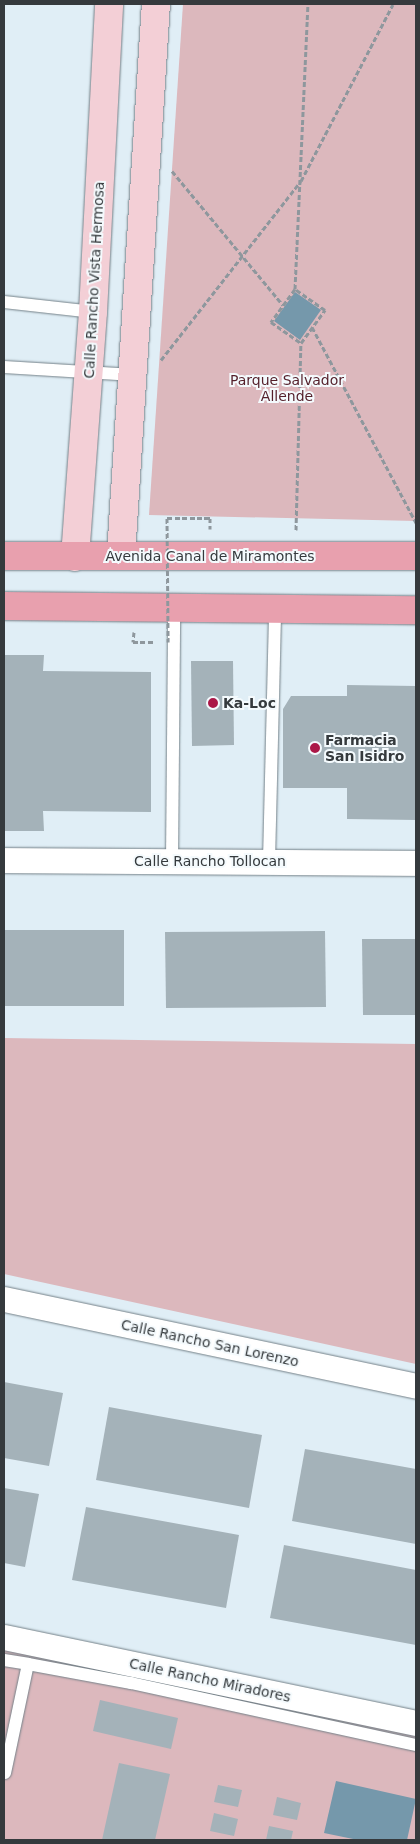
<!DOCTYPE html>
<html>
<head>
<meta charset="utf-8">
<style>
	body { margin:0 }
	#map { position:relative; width:420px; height:1844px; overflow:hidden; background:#e0eef6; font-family:"DejaVu Sans",sans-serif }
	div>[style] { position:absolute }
	.green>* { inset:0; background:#dcb8bd }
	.water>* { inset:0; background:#7598ab }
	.building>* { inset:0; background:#a4b2b9 }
	.path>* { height:3px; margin-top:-1.5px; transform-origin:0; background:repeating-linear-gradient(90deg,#8e979d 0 5px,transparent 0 7.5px) }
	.roads { filter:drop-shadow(0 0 1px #748188) drop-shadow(0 0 1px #748188) }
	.lane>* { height:12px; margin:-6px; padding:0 6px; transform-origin:6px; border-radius:6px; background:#fff }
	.street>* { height:25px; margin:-12.5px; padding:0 12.5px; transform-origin:12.5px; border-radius:12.5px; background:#fff }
	.secondary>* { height:28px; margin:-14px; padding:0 14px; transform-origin:14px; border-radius:14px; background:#f3cfd6 }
	.primary>* { height:28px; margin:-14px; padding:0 14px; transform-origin:14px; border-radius:14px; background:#e8a0ae }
	.path-bridge>* { height:3px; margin-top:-1.5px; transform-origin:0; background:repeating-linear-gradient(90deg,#8e979d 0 5px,transparent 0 7.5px) }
	.dots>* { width:14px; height:14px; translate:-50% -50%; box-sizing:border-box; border:2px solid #f4fafd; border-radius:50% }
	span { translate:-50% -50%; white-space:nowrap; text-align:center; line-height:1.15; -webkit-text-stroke:4px #f4fafd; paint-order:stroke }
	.street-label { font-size:14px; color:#353a3d }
	.park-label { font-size:14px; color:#541f2a }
	.poi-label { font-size:14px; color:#353a3d; font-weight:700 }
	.left { translate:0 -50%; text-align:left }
	.frame { position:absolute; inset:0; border:5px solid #353a3d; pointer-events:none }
</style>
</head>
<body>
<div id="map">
	<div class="green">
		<div style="clip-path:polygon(183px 4px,416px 4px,416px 521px,149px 515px)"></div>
		<div style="clip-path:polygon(4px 1038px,416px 1044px,416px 1364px,4px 1274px)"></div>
		<div style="clip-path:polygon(4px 1644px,416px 1730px,416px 1840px,4px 1840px)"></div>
	</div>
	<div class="water">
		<div style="clip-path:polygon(295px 292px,321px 310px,300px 340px,274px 321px)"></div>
		<div style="clip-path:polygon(336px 1781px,416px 1799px,407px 1840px,358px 1840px,324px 1833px)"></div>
	</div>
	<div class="building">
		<div style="clip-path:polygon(4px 655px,44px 655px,43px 671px,151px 672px,151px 812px,43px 811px,44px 831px,4px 831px)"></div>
		<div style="clip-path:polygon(191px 661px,233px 661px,234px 745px,192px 746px)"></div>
		<div style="clip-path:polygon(347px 685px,416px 686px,416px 820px,347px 819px,347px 788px,283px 788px,283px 709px,291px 696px,347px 696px)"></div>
		<div style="clip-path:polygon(4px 930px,124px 930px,124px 1006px,4px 1006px)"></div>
		<div style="clip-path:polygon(325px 931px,326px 1007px,166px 1008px,165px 932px)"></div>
		<div style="clip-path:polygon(362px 939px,416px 939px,416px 1015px,363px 1015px)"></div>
		<div style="clip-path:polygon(4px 1382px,63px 1393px,49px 1466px,4px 1458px)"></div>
		<div style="clip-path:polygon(109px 1407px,262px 1435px,249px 1508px,96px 1480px)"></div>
		<div style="clip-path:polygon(305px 1449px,416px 1469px,416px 1544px,292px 1521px)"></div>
		<div style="clip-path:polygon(4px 1488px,39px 1494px,25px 1567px,4px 1563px)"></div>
		<div style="clip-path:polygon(86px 1507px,239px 1535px,226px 1608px,72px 1580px)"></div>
		<div style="clip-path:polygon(284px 1545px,416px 1570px,416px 1645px,270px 1618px)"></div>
		<div style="clip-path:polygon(100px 1700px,178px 1718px,171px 1749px,93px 1731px)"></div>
		<div style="clip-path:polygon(119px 1763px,170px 1774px,155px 1840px,102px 1840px)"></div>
		<div style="clip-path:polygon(218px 1785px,242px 1790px,238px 1807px,214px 1802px)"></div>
		<div style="clip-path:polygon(277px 1797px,301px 1803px,297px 1820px,273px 1815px)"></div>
		<div style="clip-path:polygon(214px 1813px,238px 1819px,234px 1836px,210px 1831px)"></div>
		<div style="clip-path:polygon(269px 1826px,293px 1831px,291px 1840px,266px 1840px)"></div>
	</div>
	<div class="path">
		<div style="left:172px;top:171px;width:174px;rotate:50.4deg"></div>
		<div style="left:295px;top:289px;width:285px;rotate:-87.4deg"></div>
		<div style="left:312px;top:327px;width:222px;rotate:62deg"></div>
		<div style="left:161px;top:360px;width:227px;rotate:-52deg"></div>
		<div style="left:301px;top:181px;width:199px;rotate:-62.5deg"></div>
		<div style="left:167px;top:518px;width:43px"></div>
		<div style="left:210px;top:518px;width:11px;rotate:90deg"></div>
		<div style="left:296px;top:530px;width:187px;rotate:-88.5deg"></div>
		<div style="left:301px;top:343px;width:41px;rotate:-54deg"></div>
		<div style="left:325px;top:310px;width:37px;rotate:-145deg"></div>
		<div style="left:295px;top:289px;width:41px;rotate:126deg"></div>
		<div style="left:271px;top:322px;width:37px;rotate:35deg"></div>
		<div style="left:134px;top:632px;width:10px;rotate:96deg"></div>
		<div style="left:133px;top:642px;width:22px"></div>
	</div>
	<div class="roads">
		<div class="lane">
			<div style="left:4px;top:302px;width:90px;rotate:6.4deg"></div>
			<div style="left:4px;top:367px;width:130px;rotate:3.5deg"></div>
			<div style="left:172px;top:861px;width:254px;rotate:-89.5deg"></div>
			<div style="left:269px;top:861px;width:253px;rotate:-88.6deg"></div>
			<div style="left:4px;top:1660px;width:24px;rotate:9deg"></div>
			<div style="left:5px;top:1773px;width:111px;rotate:-78.1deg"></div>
			<div style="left:28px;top:1664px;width:105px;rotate:10.5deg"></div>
			<div style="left:131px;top:1683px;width:292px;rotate:12.3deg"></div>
		</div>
		<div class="street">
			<div style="left:4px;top:860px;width:412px;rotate:0.4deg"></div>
			<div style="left:4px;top:1299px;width:421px;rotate:11.9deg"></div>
			<div style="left:4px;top:1637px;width:421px;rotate:11.8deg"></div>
		</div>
		<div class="secondary">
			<div style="left:121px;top:555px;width:552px;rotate:-86.37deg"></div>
			<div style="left:75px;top:557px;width:246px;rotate:-85.8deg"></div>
			<div style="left:93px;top:312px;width:308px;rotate:-87deg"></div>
		</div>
		<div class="primary">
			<div style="left:4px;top:556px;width:412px"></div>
			<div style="left:4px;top:606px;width:412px;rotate:0.6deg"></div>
		</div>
	</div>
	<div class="path-bridge">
		<div style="left:167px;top:518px;width:124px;rotate:89.5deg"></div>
	</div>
	<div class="dots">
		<div style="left:213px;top:703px;background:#ab1747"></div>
		<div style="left:315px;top:748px;background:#ab1747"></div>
	</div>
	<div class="street-label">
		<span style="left:94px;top:280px;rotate:-87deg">Calle Rancho Vista Hermosa</span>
		<span style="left:210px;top:556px">Avenida Canal de Miramontes</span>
		<span style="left:210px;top:861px">Calle Rancho Tollocan</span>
		<span style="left:210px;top:1343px;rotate:12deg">Calle Rancho San Lorenzo</span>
		<span style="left:210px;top:1680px;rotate:12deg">Calle Rancho Miradores</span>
	</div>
	<div class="park-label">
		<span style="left:287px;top:388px">Parque Salvador<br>Allende</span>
	</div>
	<div class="poi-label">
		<span class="left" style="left:223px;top:703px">Ka-Loc</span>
		<span class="left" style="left:325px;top:748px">Farmacia<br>San Isidro</span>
	</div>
	<div class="frame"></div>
</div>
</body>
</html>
